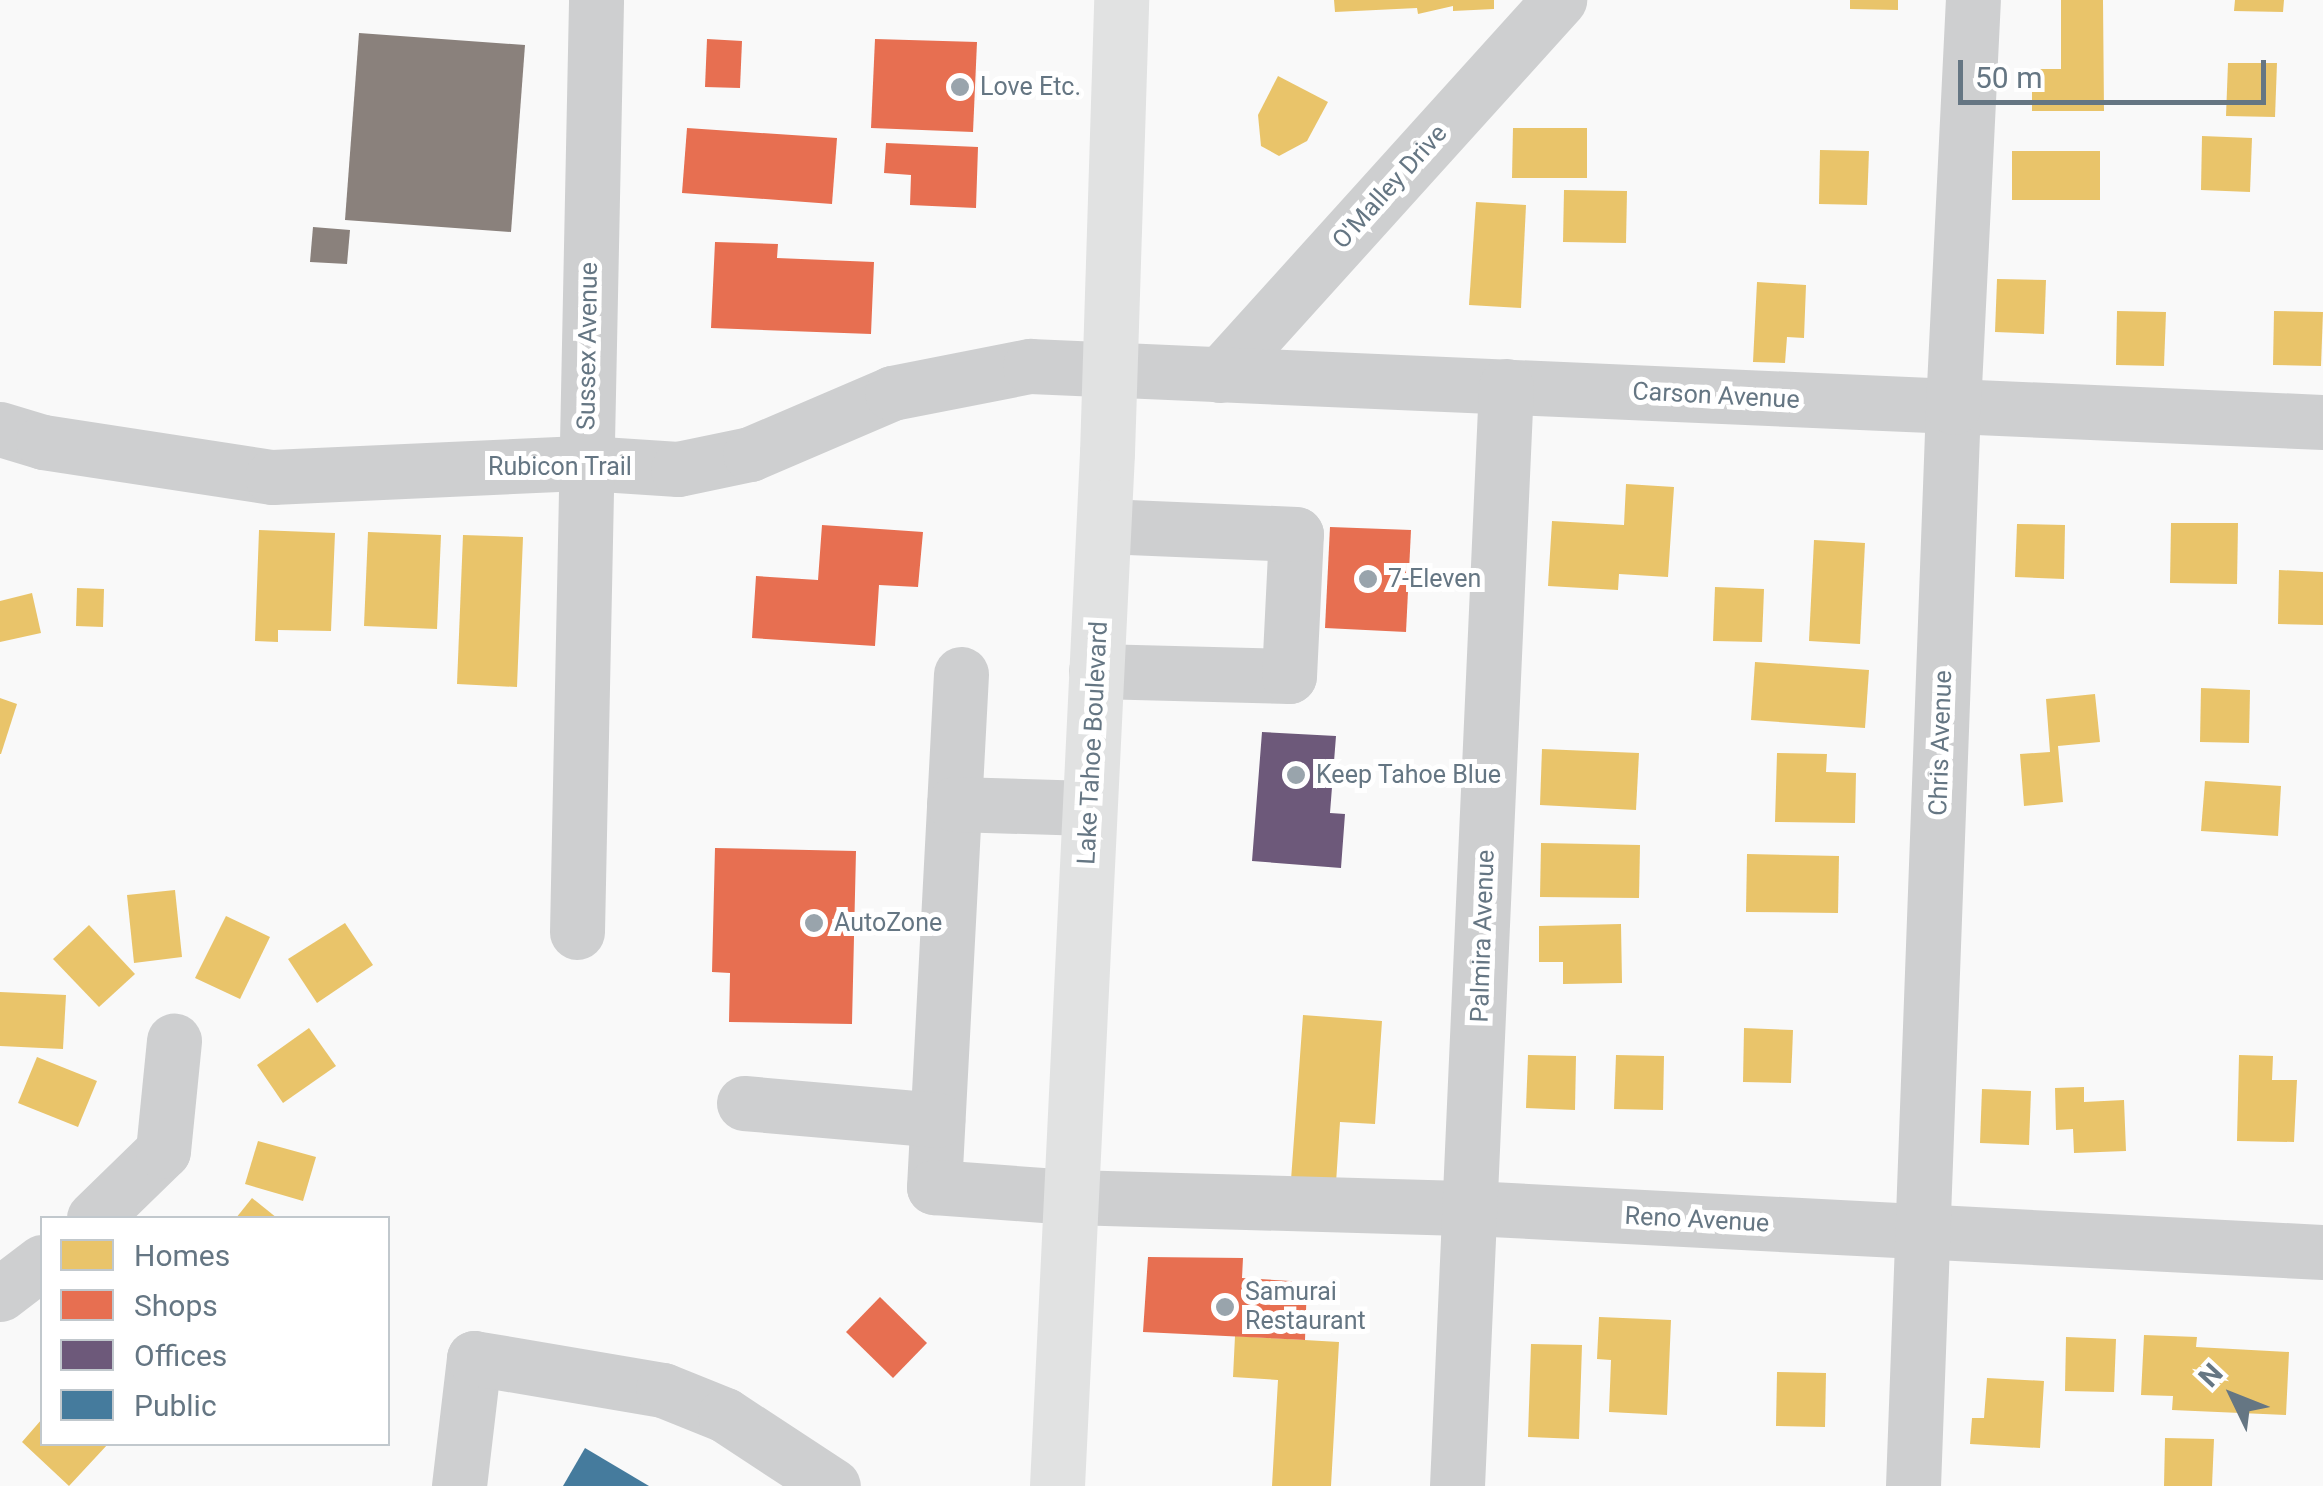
<!DOCTYPE html>
<html>
<head>
<meta charset="utf-8">
<style>
	body { margin:0 }
	#map { position:relative; width:2323px; height:1486px; overflow:hidden; background:#f9f9f9; font-family:Roboto,sans-serif }
	div>[style] { position:absolute }
	.homes>* { inset:0; background:#e9c46a }
	.shops>* { inset:0; background:#e76f51 }
	.offices>* { inset:0; background:#6d597a }
	.public>* { inset:0; background:#457b9d }
	.industry>* { inset:0; background:#8a817c }
	.minor>* { height:55px; margin:-27.5px; padding:0 27.5px; transform-origin:27.5px; border-radius:27.5px; background:#cecfd0 }
	.highway>* { height:55px; margin:-27.5px; padding:0 27.5px; transform-origin:27.5px; border-radius:27.5px; background:#e1e2e2 }
	.dots>* { width:28px; height:28px; translate:-50% -50%; box-sizing:border-box; border:5px solid #fff; border-radius:50% }
	span { translate:-50% -50%; white-space:nowrap; text-align:center; line-height:1.15; -webkit-text-stroke:10px #fff; paint-order:stroke }
	.poi-label { font-size:25px; color:#657683 }
	.left { translate:0 -50%; text-align:left }
	.street-label { font-size:25px; color:#657683 }
	.legend { position:absolute; left:40px; top:1216px; width:350px; height:230px; box-sizing:border-box; background:#fff; border:2px solid #c1c8cd; margin:0; padding:12px 18px; list-style:none; font-size:30px; color:#657683 }
	.legend li { display:flex; align-items:center; gap:20px; height:50px }
	.legend b { width:50px; border:2px solid #c1c8cd }
	.north { position:absolute; left:2183px; top:1346px; width:100px; height:100px; -webkit-text-stroke:8px #fff; paint-order:stroke; rotate:313deg; font-size:28px; font-weight:700; line-height:40px; text-align:center; color:#657683 }
	.north::after { content:''; display:block; margin:auto; width:35px; height:45px; background:#657683; clip-path:polygon(50% 0,100% 100%,50% 72%,0 100%) }
	.scale { position:absolute; left:1958px; top:60px; width:308px; height:45px; box-sizing:border-box; border:5px solid #657683; border-top:0; padding-left:12px; font-size:30px; line-height:35px; white-space:nowrap; color:#657683; -webkit-text-stroke:8px #fff; paint-order:stroke }
</style>
</head>
<body>
<div id="map">
	<div class="homes">
		<div style="clip-path:polygon(1334px 0,1494px 0,1494px 9px,1453px 11px,1453px 6px,1418px 14px,1417px 8px,1335px 12px)"></div>
		<div style="clip-path:polygon(1850px 0,1898px 0,1898px 10px,1850px 9px)"></div>
		<div style="clip-path:polygon(2061px 0,2103px 0,2104px 111px,2032px 111px,2032px 69px,2061px 69px)"></div>
		<div style="clip-path:polygon(2235px 0,2284px 0,2283px 12px,2234px 11px)"></div>
		<div style="clip-path:polygon(2228px 63px,2277px 63px,2275px 117px,2226px 116px)"></div>
		<div style="clip-path:polygon(1278px 76px,1328px 102px,1307px 141px,1279px 156px,1261px 146px,1258px 115px)"></div>
		<div style="clip-path:polygon(1513px 128px,1587px 128px,1587px 178px,1512px 178px)"></div>
		<div style="clip-path:polygon(2202px 136px,2252px 138px,2250px 192px,2201px 190px)"></div>
		<div style="clip-path:polygon(1820px 150px,1869px 151px,1867px 205px,1819px 204px)"></div>
		<div style="clip-path:polygon(2012px 151px,2100px 151px,2100px 200px,2012px 200px)"></div>
		<div style="clip-path:polygon(1564px 190px,1627px 191px,1626px 243px,1563px 242px)"></div>
		<div style="clip-path:polygon(1476px 202px,1526px 205px,1521px 308px,1469px 305px)"></div>
		<div style="clip-path:polygon(1997px 279px,2046px 280px,2044px 334px,1995px 332px)"></div>
		<div style="clip-path:polygon(1757px 282px,1806px 285px,1804px 338px,1787px 337px,1785px 363px,1753px 362px)"></div>
		<div style="clip-path:polygon(2117px 311px,2166px 312px,2164px 366px,2116px 365px)"></div>
		<div style="clip-path:polygon(2274px 311px,2323px 312px,2321px 366px,2273px 365px)"></div>
		<div style="clip-path:polygon(1626px 484px,1674px 487px,1668px 577px,1619px 574px,1618px 590px,1548px 586px,1552px 521px,1624px 525px)"></div>
		<div style="clip-path:polygon(2171px 523px,2238px 523px,2237px 584px,2170px 583px)"></div>
		<div style="clip-path:polygon(2017px 524px,2065px 525px,2064px 579px,2015px 577px)"></div>
		<div style="clip-path:polygon(259px 530px,335px 533px,331px 631px,278px 630px,278px 642px,255px 641px)"></div>
		<div style="clip-path:polygon(368px 532px,441px 535px,437px 629px,364px 626px)"></div>
		<div style="clip-path:polygon(463px 535px,523px 537px,517px 687px,457px 684px)"></div>
		<div style="clip-path:polygon(1814px 540px,1865px 543px,1860px 644px,1809px 641px)"></div>
		<div style="clip-path:polygon(2279px 570px,2323px 572px,2323px 625px,2278px 624px)"></div>
		<div style="clip-path:polygon(1715px 587px,1764px 589px,1762px 642px,1713px 641px)"></div>
		<div style="clip-path:polygon(77px 588px,104px 589px,103px 627px,76px 626px)"></div>
		<div style="clip-path:polygon(32px 593px,41px 633px,0 642px,0 601px)"></div>
		<div style="clip-path:polygon(1755px 662px,1869px 670px,1865px 728px,1751px 720px)"></div>
		<div style="clip-path:polygon(2201px 688px,2250px 690px,2249px 743px,2200px 742px)"></div>
		<div style="clip-path:polygon(2095px 694px,2100px 742px,2058px 746px,2063px 802px,2024px 806px,2020px 754px,2050px 752px,2046px 699px)"></div>
		<div style="clip-path:polygon(0 698px,17px 704px,1px 754px,0 754px)"></div>
		<div style="clip-path:polygon(1542px 749px,1639px 753px,1636px 810px,1540px 805px)"></div>
		<div style="clip-path:polygon(1777px 753px,1827px 754px,1826px 772px,1856px 773px,1855px 823px,1775px 822px)"></div>
		<div style="clip-path:polygon(2205px 781px,2281px 786px,2278px 836px,2201px 831px)"></div>
		<div style="clip-path:polygon(1541px 843px,1640px 845px,1639px 898px,1540px 897px)"></div>
		<div style="clip-path:polygon(1747px 854px,1839px 856px,1838px 913px,1746px 912px)"></div>
		<div style="clip-path:polygon(175px 890px,182px 957px,134px 963px,127px 895px)"></div>
		<div style="clip-path:polygon(226px 916px,270px 937px,240px 999px,195px 978px)"></div>
		<div style="clip-path:polygon(345px 923px,373px 965px,317px 1003px,288px 959px)"></div>
		<div style="clip-path:polygon(1621px 924px,1622px 983px,1563px 984px,1563px 962px,1539px 962px,1539px 926px)"></div>
		<div style="clip-path:polygon(89px 925px,135px 974px,99px 1007px,53px 959px)"></div>
		<div style="clip-path:polygon(0 992px,66px 995px,63px 1049px,0 1046px)"></div>
		<div style="clip-path:polygon(1303px 1015px,1382px 1021px,1375px 1124px,1340px 1122px,1336px 1183px,1291px 1180px)"></div>
		<div style="clip-path:polygon(309px 1028px,336px 1066px,283px 1103px,257px 1065px)"></div>
		<div style="clip-path:polygon(1744px 1028px,1793px 1030px,1791px 1083px,1743px 1082px)"></div>
		<div style="clip-path:polygon(1528px 1055px,1576px 1056px,1575px 1110px,1526px 1108px)"></div>
		<div style="clip-path:polygon(1616px 1055px,1664px 1056px,1663px 1110px,1614px 1109px)"></div>
		<div style="clip-path:polygon(2239px 1055px,2273px 1056px,2272px 1080px,2297px 1080px,2294px 1142px,2237px 1141px)"></div>
		<div style="clip-path:polygon(37px 1057px,97px 1081px,78px 1127px,18px 1103px)"></div>
		<div style="clip-path:polygon(2084px 1087px,2084px 1102px,2124px 1100px,2126px 1151px,2074px 1153px,2073px 1129px,2056px 1130px,2055px 1088px)"></div>
		<div style="clip-path:polygon(1982px 1089px,2031px 1091px,2029px 1145px,1980px 1143px)"></div>
		<div style="clip-path:polygon(258px 1141px,316px 1157px,303px 1201px,245px 1184px)"></div>
		<div style="clip-path:polygon(252px 1198px,277px 1218px,236px 1218px)"></div>
		<div style="clip-path:polygon(1599px 1317px,1671px 1320px,1667px 1415px,1609px 1412px,1611px 1360px,1597px 1359px)"></div>
		<div style="clip-path:polygon(2144px 1335px,2197px 1337px,2196px 1347px,2289px 1352px,2286px 1415px,2172px 1410px,2173px 1396px,2141px 1395px)"></div>
		<div style="clip-path:polygon(1235px 1336px,1339px 1342px,1331px 1486px,1272px 1486px,1278px 1380px,1233px 1377px)"></div>
		<div style="clip-path:polygon(2066px 1337px,2116px 1339px,2114px 1392px,2065px 1391px)"></div>
		<div style="clip-path:polygon(1531px 1344px,1582px 1345px,1579px 1439px,1528px 1437px)"></div>
		<div style="clip-path:polygon(1777px 1372px,1826px 1373px,1825px 1427px,1776px 1426px)"></div>
		<div style="clip-path:polygon(1987px 1378px,2044px 1381px,2040px 1448px,1970px 1444px,1972px 1418px,1984px 1418px)"></div>
		<div style="clip-path:polygon(42px 1419px,42px 1444px,108px 1444px,69px 1486px,22px 1442px)"></div>
		<div style="clip-path:polygon(2165px 1438px,2214px 1439px,2212px 1486px,2164px 1486px)"></div>
	</div>
	<div class="shops">
		<div style="clip-path:polygon(707px 39px,742px 41px,740px 88px,705px 87px)"></div>
		<div style="clip-path:polygon(875px 39px,977px 42px,973px 132px,871px 128px)"></div>
		<div style="clip-path:polygon(687px 128px,837px 138px,832px 204px,682px 193px)"></div>
		<div style="clip-path:polygon(886px 143px,978px 147px,976px 208px,910px 205px,911px 175px,884px 173px)"></div>
		<div style="clip-path:polygon(715px 242px,778px 244px,777px 258px,874px 262px,871px 334px,711px 328px)"></div>
		<div style="clip-path:polygon(822px 525px,923px 532px,918px 587px,879px 585px,875px 646px,752px 638px,756px 576px,818px 580px)"></div>
		<div style="clip-path:polygon(1330px 527px,1411px 530px,1406px 632px,1325px 628px)"></div>
		<div style="clip-path:polygon(715px 848px,856px 851px,852px 1024px,729px 1022px,730px 973px,712px 972px)"></div>
		<div style="clip-path:polygon(1148px 1257px,1243px 1258px,1242px 1278px,1307px 1282px,1305px 1340px,1143px 1332px)"></div>
		<div style="clip-path:polygon(880px 1297px,927px 1343px,893px 1378px,846px 1332px)"></div>
	</div>
	<div class="offices">
		<div style="clip-path:polygon(1262px 732px,1336px 736px,1330px 813px,1345px 814px,1341px 868px,1252px 861px)"></div>
	</div>
	<div class="public">
		<div style="clip-path:polygon(585px 1448px,649px 1486px,563px 1486px)"></div>
	</div>
	<div class="industry">
		<div style="clip-path:polygon(359px 33px,525px 45px,511px 232px,345px 220px)"></div>
		<div style="clip-path:polygon(313px 227px,350px 230px,347px 264px,310px 262px)"></div>
	</div>
	<div class="minor">
		<div style="left:1220px;top:375px;width:506px;rotate:-47.89deg"></div>
		<div style="left:0;top:429px;width:45px;rotate:16.8deg"></div>
		<div style="left:43px;top:442px;width:232px;rotate:8.7deg"></div>
		<div style="left:272px;top:477px;width:314px;rotate:-2.6deg"></div>
		<div style="left:586px;top:463px;width:92px;rotate:3.7deg"></div>
		<div style="left:678px;top:469px;width:74px;rotate:-11.8deg"></div>
		<div style="left:750px;top:454px;width:155px;rotate:-23.2deg"></div>
		<div style="left:892px;top:393px;width:141px;rotate:-11.1deg"></div>
		<div style="left:1030px;top:366px;width:1294px;rotate:2.48deg"></div>
		<div style="left:1096px;top:671px;width:193px;rotate:1.5deg"></div>
		<div style="left:1289px;top:676px;width:142px;rotate:-87.2deg"></div>
		<div style="left:1296px;top:534px;width:192px;rotate:-177.6deg"></div>
		<div style="left:961px;top:674px;width:514px;rotate:93.01deg"></div>
		<div style="left:934px;top:1187px;width:136px;rotate:4.2deg"></div>
		<div style="left:1070px;top:1197px;width:401px;rotate:1.6deg"></div>
		<div style="left:1471px;top:1208px;width:853px;rotate:2.96deg"></div>
		<div style="left:954px;top:804px;width:135px;rotate:1.7deg"></div>
		<div style="left:577px;top:932px;width:932px;rotate:-88.83deg"></div>
		<div style="left:744px;top:1103px;width:194px;rotate:5deg"></div>
		<div style="left:94px;top:1218px;width:96px;rotate:-44.2deg"></div>
		<div style="left:163px;top:1151px;width:111px;rotate:-84.3deg"></div>
		<div style="left:0;top:1294px;width:53px;rotate:-37.3deg"></div>
		<div style="left:459px;top:1486px;width:129px;rotate:-83.3deg"></div>
		<div style="left:474px;top:1358px;width:192px;rotate:9.6deg"></div>
		<div style="left:663px;top:1390px;width:67px;rotate:22deg"></div>
		<div style="left:725px;top:1415px;width:129px;rotate:33.3deg"></div>
		<div style="left:1457px;top:1486px;width:1101px;rotate:-87.45deg"></div>
		<div style="left:1913px;top:1486px;width:1080px;rotate:-87.88deg"></div>
		<div style="left:1953px;top:407px;width:407px;rotate:-87.2deg"></div>
	</div>
	<div class="highway">
		<div style="left:1057px;top:1486px;width:1034px;rotate:-87.23deg"></div>
		<div style="left:1107px;top:453px;width:453px;rotate:-88.2deg"></div>
	</div>
	<div class="dots">
		<div style="left:960px;top:87px;background:#99a4ac"></div>
		<div style="left:1368px;top:579px;background:#99a4ac"></div>
		<div style="left:1296px;top:775px;background:#99a4ac"></div>
		<div style="left:814px;top:923px;background:#99a4ac"></div>
		<div style="left:1225px;top:1307px;background:#99a4ac"></div>
	</div>
	<div class="poi-label">
		<span class="left" style="left:980px;top:87px">Love Etc.</span>
		<span class="left" style="left:1388px;top:579px">7-Eleven</span>
		<span class="left" style="left:1316px;top:775px">Keep Tahoe Blue</span>
		<span class="left" style="left:834px;top:923px">AutoZone</span>
		<span class="left" style="left:1245px;top:1307px">Samurai<br>Restaurant</span>
	</div>
	<div class="street-label">
		<span style="left:1390px;top:187px;rotate:-48deg">O'Malley Drive</span>
		<span style="left:588px;top:346px;rotate:-89deg">Sussex Avenue</span>
		<span style="left:1716px;top:396px;rotate:3deg">Carson Avenue</span>
		<span style="left:560px;top:467px">Rubicon Trail</span>
		<span style="left:1093px;top:743px;rotate:-87deg">Lake Tahoe Boulevard</span>
		<span style="left:1941px;top:743px;rotate:-88deg">Chris Avenue</span>
		<span style="left:1483px;top:936px;rotate:-88deg">Palmira Avenue</span>
		<span style="left:1697px;top:1220px;rotate:3deg">Reno Avenue</span>
	</div>
	<ul class="legend">
	<li><b style="height:28px;background:#e9c46a"></b>Homes</li>
	<li><b style="height:28px;background:#e76f51"></b>Shops</li>
	<li><b style="height:28px;background:#6d597a"></b>Offices</li>
	<li><b style="height:28px;background:#457b9d"></b>Public</li>
	</ul>
	<div class="north">N</div>
	<div class="scale">50 m</div>
</div>
</body>
</html>
